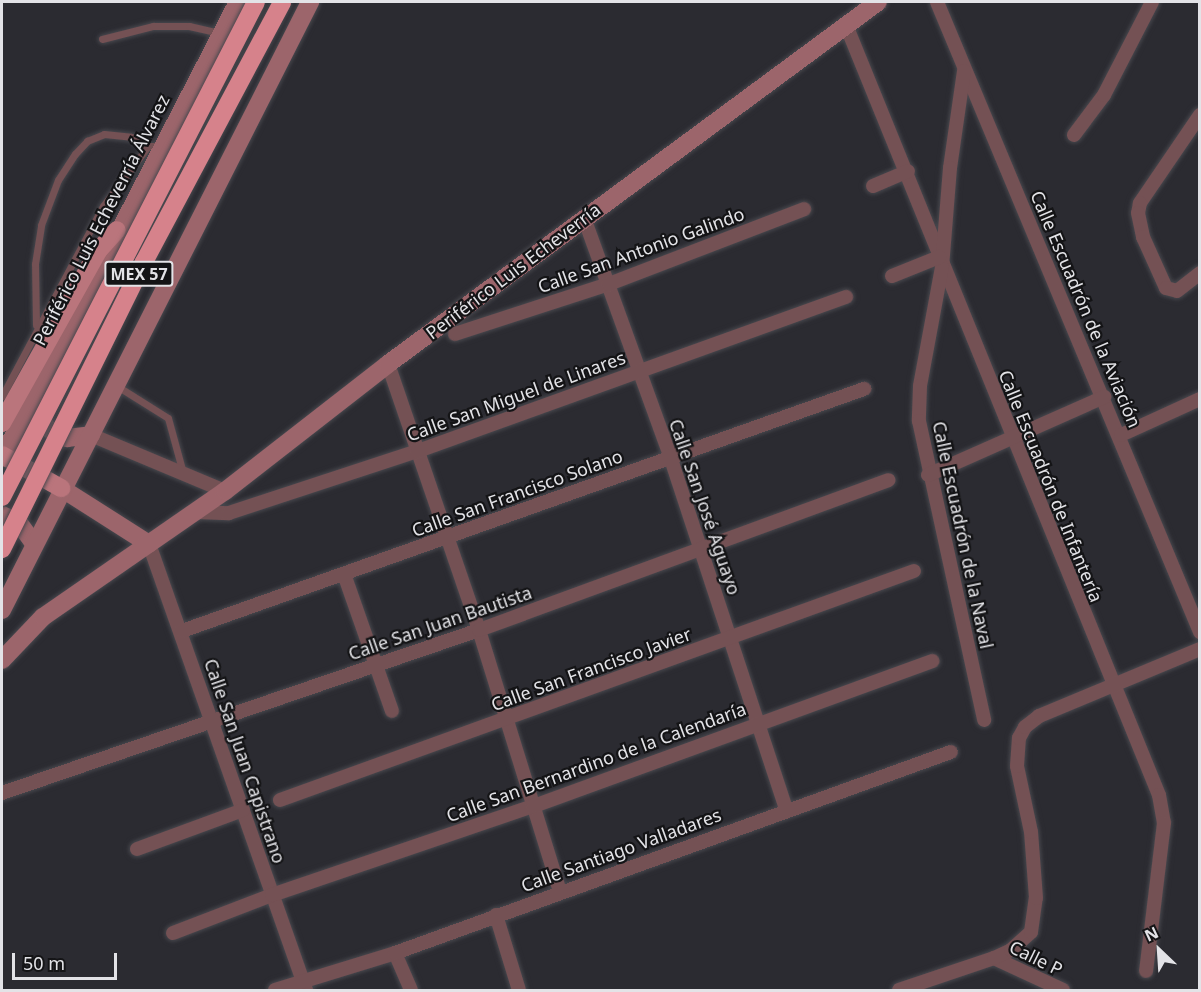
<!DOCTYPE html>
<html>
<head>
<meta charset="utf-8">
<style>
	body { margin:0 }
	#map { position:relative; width:1201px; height:992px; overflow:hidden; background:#2b2b31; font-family:"Noto Sans",sans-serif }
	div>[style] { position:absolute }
	.roads { filter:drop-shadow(0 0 2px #48484e) drop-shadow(0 0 2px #48484e) }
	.lane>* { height:7px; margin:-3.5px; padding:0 3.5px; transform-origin:3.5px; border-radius:3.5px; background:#745154 }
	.street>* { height:14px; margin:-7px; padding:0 7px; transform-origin:7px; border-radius:7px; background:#745154 }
	.secondary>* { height:18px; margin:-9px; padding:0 9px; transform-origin:9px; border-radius:9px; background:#9c656b }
	.primary>* { height:18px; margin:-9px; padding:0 9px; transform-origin:9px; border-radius:9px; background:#ba757c }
	.bridges { filter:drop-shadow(0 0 2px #48484e) drop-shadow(0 0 2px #48484e) }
	.highway-bridge>* { height:18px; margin:-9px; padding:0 9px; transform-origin:9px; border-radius:9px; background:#d6828b }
	span { translate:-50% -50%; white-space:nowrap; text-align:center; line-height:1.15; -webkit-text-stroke:4.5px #141416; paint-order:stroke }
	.shield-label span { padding:2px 4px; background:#141416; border:2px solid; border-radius:4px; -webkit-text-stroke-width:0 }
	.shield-label { font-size:16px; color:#e3e3e7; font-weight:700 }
	.street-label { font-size:18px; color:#e3e3e7 }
	.frame { position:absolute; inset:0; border:3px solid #e3e3e7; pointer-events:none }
	.north { position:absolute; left:1129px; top:920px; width:60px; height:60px; -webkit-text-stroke:4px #141416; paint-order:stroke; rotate:335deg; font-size:16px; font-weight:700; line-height:24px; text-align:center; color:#e3e3e7 }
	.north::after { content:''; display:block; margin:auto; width:21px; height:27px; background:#e3e3e7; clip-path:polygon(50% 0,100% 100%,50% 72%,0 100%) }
	.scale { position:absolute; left:12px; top:953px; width:105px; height:27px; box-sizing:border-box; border:3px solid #e3e3e7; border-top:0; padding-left:8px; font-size:18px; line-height:21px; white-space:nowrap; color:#e3e3e7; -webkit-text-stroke:4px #141416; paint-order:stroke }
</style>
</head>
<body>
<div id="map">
	<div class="roads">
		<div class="lane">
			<div style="left:102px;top:39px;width:53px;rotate:-14.3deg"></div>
			<div style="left:153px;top:26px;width:36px"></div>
			<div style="left:189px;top:26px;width:32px;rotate:13deg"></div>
			<div style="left:36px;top:325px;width:61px;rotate:-90.9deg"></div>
			<div style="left:35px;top:264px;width:39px;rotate:-81deg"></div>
			<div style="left:41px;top:225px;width:48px;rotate:-69.3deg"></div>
			<div style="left:58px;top:180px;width:31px;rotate:-57deg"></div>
			<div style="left:75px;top:154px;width:18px;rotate:-47deg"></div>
			<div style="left:87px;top:141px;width:18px;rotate:-22deg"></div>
			<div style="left:104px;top:134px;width:27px;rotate:6deg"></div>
			<div style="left:131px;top:137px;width:19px;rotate:28deg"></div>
			<div style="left:117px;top:386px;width:60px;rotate:32.1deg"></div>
			<div style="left:168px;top:418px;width:57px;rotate:74.7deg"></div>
			<div style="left:2px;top:396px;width:215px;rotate:-62deg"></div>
			<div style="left:103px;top:206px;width:75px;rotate:-53.1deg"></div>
			<div style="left:148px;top:146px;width:13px"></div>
		</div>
		<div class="street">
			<div style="left:937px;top:2px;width:683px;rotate:67.34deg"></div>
			<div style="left:846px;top:25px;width:831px;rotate:67.88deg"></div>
			<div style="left:1159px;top:795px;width:28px;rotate:80deg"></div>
			<div style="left:1164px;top:823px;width:149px;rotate:96.9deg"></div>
			<div style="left:964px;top:71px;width:98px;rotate:98.2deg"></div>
			<div style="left:950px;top:168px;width:99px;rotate:94.6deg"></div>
			<div style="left:942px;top:267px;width:121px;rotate:100.5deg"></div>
			<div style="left:920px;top:386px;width:35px;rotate:92deg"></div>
			<div style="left:919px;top:421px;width:306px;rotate:77.7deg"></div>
			<div style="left:1200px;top:115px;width:107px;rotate:124.3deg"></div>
			<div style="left:1140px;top:203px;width:10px;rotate:101deg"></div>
			<div style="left:1138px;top:213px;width:25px;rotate:78deg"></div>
			<div style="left:1143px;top:237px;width:56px;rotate:65.7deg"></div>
			<div style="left:1166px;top:288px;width:11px;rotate:15deg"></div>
			<div style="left:1177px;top:291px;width:29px;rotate:-38deg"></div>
			<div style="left:1074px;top:135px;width:50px;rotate:-53.1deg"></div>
			<div style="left:1104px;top:95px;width:105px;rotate:-62.7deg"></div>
			<div style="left:873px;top:186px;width:38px;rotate:-23deg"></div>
			<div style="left:584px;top:218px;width:253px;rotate:70.1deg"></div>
			<div style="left:670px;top:456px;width:372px;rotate:71.8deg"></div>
			<div style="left:892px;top:276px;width:51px;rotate:-22deg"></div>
			<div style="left:455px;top:334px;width:162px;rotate:-18deg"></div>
			<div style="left:609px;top:284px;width:209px;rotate:-21deg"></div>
			<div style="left:388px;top:364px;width:281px;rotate:71.1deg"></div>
			<div style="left:479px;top:630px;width:273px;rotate:72.8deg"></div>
			<div style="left:91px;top:435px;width:145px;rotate:22.7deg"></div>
			<div style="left:1121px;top:435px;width:87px;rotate:-24.5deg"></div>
			<div style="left:928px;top:475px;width:193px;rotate:-23.9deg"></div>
			<div style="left:196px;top:512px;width:33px;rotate:2deg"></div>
			<div style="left:229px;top:513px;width:199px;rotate:-18.2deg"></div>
			<div style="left:418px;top:451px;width:455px;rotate:-19.8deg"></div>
			<div style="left:149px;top:544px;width:473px;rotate:70.6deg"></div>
			<div style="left:344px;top:574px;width:145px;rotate:70.7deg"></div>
			<div style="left:182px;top:631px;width:724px;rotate:-19.54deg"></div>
			<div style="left:2px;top:793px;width:504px;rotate:-18.87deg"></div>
			<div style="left:479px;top:630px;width:436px;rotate:-20.1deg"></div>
			<div style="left:280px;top:800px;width:674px;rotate:-19.86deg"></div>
			<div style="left:137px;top:849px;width:113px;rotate:-20.2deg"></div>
			<div style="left:496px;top:915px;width:78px;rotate:73deg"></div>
			<div style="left:173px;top:933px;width:106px;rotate:-21deg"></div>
			<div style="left:272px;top:895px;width:277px;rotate:-18.8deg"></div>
			<div style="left:534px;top:806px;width:424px;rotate:-20deg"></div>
			<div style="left:395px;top:953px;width:40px;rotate:66.6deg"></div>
			<div style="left:994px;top:958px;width:76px;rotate:24.9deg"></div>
			<div style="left:275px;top:990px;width:126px;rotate:-17.1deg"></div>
			<div style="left:395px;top:953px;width:591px;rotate:-19.88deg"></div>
			<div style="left:899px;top:990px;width:100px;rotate:-18.6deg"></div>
			<div style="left:994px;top:958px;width:19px;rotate:-25deg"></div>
			<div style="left:1011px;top:950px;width:27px;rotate:-42deg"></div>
			<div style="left:1031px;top:932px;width:34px;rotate:-82deg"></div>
			<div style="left:1036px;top:898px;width:66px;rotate:-94.3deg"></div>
			<div style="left:1031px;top:832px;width:67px;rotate:-102deg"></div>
			<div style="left:1017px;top:766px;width:28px;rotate:-86deg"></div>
			<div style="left:1019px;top:738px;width:13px;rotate:-61deg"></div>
			<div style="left:1025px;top:727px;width:18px;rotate:-38deg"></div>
			<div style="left:1039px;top:716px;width:174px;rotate:-22.6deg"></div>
		</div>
		<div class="secondary">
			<div style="left:35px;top:408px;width:22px;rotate:60deg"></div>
			<div style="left:46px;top:427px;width:12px;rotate:35deg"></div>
			<div style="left:56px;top:434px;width:12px;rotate:20deg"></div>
			<div style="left:67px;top:438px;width:24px;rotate:-7deg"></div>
			<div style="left:2px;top:458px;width:513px;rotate:-62.64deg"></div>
			<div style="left:61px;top:488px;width:104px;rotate:32.5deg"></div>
			<div style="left:2px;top:515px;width:19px;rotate:25deg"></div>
			<div style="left:19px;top:523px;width:26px;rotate:54deg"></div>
			<div style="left:2px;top:610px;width:682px;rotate:-63.13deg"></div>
			<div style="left:2px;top:660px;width:59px;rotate:-46.4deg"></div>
			<div style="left:43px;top:617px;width:221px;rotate:-34.7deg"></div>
			<div style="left:225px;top:491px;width:207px;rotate:-37.9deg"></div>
			<div style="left:388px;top:364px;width:609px;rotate:-36.46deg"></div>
		</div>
		<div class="primary">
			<div style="left:2px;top:423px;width:197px;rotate:-60.8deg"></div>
			<div style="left:98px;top:251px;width:28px;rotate:-48deg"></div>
			<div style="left:2px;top:455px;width:68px;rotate:29.2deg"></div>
		</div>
	</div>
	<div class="bridges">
		<div class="highway-bridge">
			<div style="left:2px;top:497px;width:556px;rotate:-62.84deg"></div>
			<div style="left:2px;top:549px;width:320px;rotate:-63.7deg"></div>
			<div style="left:144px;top:262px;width:294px;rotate:-62deg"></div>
		</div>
	</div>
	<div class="shield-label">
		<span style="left:139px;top:274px">MEX 57</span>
	</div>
	<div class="street-label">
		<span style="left:101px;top:220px;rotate:-63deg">Periférico Luis Echeverría Álvarez</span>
		<span style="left:641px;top:250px;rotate:-20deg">Calle San Antonio Galindo</span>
		<span style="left:513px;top:271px;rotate:-37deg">Periférico Luis Echeverría</span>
		<span style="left:1086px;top:309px;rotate:67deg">Calle Escuadrón de la Aviación</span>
		<span style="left:516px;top:396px;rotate:-20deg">Calle San Miguel de Linares</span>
		<span style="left:1051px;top:486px;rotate:68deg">Calle Escuadrón de Infantería</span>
		<span style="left:517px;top:493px;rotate:-20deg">Calle San Francisco Solano</span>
		<span style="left:705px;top:507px;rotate:71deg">Calle San José Aguayo</span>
		<span style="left:963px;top:535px;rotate:78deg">Calle Escuadrón de la Naval</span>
		<span style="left:440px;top:623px;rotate:-19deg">Calle San Juan Bautista</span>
		<span style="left:591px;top:669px;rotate:-20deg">Calle San Francisco Javier</span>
		<span style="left:245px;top:761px;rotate:71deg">Calle San Juan Capistrano</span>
		<span style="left:596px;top:762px;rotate:-20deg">Calle San Bernardino de la Calendaría</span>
		<span style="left:621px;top:850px;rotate:-20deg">Calle Santiago Valladares</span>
		<span style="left:1036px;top:958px;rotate:26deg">Calle P</span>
	</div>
	<div class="frame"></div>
	<div class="north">N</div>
	<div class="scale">50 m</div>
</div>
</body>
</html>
